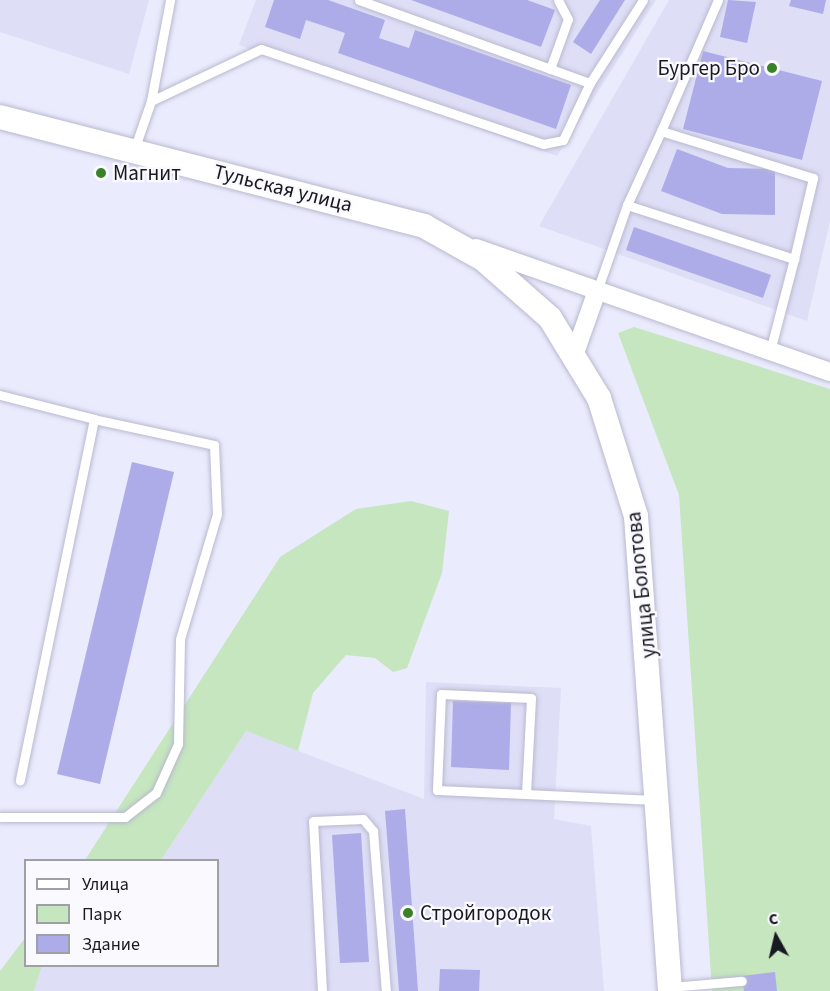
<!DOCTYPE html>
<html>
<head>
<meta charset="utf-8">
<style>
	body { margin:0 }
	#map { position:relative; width:830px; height:991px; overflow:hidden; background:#eaebfd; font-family:"Source Sans 3",sans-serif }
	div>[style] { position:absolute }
	.built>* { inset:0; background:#dedef7 }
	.green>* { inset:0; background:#c5e6be }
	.building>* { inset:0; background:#adace8 }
	.roads { filter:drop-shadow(0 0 2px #b9b9cf) drop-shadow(0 0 2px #b9b9cf) }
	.lane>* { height:9px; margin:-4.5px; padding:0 4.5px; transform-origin:4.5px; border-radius:4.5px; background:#fff }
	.street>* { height:18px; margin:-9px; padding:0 9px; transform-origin:9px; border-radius:9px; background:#fff }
	.secondary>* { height:24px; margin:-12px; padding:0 12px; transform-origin:12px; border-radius:12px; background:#fff }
	.dots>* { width:16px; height:16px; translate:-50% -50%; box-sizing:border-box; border:3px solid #f9f9fe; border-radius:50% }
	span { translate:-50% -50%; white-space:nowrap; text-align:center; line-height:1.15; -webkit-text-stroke:4.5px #f9f9fe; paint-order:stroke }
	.poi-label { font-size:21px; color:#191921 }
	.right { translate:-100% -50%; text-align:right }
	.left { translate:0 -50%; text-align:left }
	.street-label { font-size:21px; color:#191921 }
	.legend { position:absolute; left:24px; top:859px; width:195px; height:108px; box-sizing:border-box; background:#f9f9fe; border:2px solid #9f9fa6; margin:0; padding:8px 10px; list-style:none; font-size:18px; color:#191921 }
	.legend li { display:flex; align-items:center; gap:12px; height:30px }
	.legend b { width:30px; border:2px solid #9f9fa6 }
	.north { position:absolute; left:746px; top:907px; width:60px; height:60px; -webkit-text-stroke:4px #f9f9fe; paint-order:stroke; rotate:352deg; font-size:16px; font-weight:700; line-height:24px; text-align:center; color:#191921 }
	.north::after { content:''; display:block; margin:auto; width:21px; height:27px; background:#191921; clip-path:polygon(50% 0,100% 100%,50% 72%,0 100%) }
</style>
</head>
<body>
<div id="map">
	<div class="built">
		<div style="clip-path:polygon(0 0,149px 0,129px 74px,0 32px)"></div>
		<div style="clip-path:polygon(256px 0,656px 0,557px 156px,239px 45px)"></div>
		<div style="clip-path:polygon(669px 0,830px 0,830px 221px,807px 321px,539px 226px)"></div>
		<div style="clip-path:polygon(426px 682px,561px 688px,554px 819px,591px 826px,604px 991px,34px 991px,42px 966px,218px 966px,218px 860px,161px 860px,246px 731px,424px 799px)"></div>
	</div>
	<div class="green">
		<div style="clip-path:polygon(634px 327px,830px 389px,830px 991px,712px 991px,679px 495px,618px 333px)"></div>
		<div style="clip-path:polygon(411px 501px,449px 511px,442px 573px,407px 668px,393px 672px,375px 658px,346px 655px,313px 693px,298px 751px,246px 731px,161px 860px,85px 860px,280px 557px,356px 509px)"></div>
		<div style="clip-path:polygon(25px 938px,26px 966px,42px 966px,34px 991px,0 991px,0 971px)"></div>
	</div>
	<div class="building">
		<div style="clip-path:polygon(274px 0,328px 0,385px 20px,379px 38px,409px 48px,415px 30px,571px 85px,556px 129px,338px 53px,345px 33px,306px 20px,300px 39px,265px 27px)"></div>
		<div style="clip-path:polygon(411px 0,527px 0,555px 10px,541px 47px)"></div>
		<div style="clip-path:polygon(600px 0,625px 0,591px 54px,573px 42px)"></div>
		<div style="clip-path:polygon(728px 0,756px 2px,747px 43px,720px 37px)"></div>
		<div style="clip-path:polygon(791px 0,826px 0,823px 14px,789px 6px)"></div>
		<div style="clip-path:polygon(703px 51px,822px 81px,802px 160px,683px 129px)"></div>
		<div style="clip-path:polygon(677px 149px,728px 168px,775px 169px,775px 215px,722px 214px,661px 191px)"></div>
		<div style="clip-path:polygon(634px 227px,771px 275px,763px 298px,626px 250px)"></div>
		<div style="clip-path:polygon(132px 462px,174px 472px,100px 784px,57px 774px)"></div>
		<div style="clip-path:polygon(453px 701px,511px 703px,509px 770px,451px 767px)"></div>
		<div style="clip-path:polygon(405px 809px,418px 991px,399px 991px,385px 811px)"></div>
		<div style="clip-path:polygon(361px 833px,369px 962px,340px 963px,332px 835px)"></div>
		<div style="clip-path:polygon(440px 969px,480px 970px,479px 991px,439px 991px)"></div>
		<div style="clip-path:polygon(775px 972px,777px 991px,744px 991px,742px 976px)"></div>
	</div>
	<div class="roads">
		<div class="lane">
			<div style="left:359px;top:0;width:245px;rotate:19.8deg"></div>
			<div style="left:590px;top:83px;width:98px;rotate:-57.4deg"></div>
			<div style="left:550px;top:69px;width:53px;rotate:-70.2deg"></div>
			<div style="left:568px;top:19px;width:21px;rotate:-118deg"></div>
			<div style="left:151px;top:101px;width:122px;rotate:-25.3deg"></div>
			<div style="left:261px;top:49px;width:298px;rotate:18.6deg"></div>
			<div style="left:543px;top:144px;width:20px;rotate:-11deg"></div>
			<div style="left:563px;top:140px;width:63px;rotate:-64.7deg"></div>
			<div style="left:661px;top:131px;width:143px;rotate:-66.5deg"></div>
			<div style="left:134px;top:150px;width:52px;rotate:-70.9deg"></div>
			<div style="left:151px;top:101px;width:103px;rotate:-79.3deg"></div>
			<div style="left:627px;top:205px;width:81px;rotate:-65.3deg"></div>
			<div style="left:661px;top:131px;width:159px;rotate:17.2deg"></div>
			<div style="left:813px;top:178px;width:83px;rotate:103.2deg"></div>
			<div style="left:597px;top:291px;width:91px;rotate:-70.8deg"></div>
			<div style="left:627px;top:205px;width:176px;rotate:17.9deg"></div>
			<div style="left:794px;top:259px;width:95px;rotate:104.6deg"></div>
			<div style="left:0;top:395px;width:97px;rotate:14.3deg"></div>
			<div style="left:94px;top:419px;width:369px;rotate:101.6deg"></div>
			<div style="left:526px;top:794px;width:96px;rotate:-87deg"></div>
			<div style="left:531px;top:698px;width:90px;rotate:-177.5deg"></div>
			<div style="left:441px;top:694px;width:96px;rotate:92.4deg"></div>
			<div style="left:437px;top:790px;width:219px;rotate:2.6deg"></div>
			<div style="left:0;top:817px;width:125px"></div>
			<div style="left:125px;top:817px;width:39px;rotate:-38deg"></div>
			<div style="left:156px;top:793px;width:54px;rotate:-65.8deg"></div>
			<div style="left:178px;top:744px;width:105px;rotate:-88.9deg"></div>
			<div style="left:180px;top:639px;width:130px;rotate:-73.5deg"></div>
			<div style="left:217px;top:514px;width:69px;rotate:-92.5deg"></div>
			<div style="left:214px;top:445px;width:123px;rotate:-167.8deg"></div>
			<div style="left:670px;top:987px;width:72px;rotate:-4.8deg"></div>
			<div style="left:322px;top:991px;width:170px;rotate:-93deg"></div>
			<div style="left:313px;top:821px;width:50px;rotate:-2.3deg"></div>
			<div style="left:363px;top:819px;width:16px;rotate:50deg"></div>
			<div style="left:373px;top:831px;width:161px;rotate:85.4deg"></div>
		</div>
		<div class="street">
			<div style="left:476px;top:248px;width:375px;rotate:19.3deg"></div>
			<div style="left:575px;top:353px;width:66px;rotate:-70.5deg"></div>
		</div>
		<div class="secondary">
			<div style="left:0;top:117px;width:438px;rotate:14.4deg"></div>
			<div style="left:424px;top:226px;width:68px;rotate:29.2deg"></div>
			<div style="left:483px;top:259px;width:89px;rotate:41.4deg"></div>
			<div style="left:550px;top:318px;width:94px;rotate:58.5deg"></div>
			<div style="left:599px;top:398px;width:124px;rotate:72.6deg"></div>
			<div style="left:636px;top:516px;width:476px;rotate:85.9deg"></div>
		</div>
	</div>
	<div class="dots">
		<div style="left:772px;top:68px;background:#3a8228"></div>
		<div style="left:101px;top:173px;background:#3a8228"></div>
		<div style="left:408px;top:913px;background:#3a8228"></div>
	</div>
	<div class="poi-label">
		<span class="right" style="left:760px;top:68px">Бургер Бро</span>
		<span class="left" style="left:113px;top:173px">Магнит</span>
		<span class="left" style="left:420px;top:913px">Стройгородок</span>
	</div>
	<div class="street-label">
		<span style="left:283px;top:188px;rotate:14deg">Тульская улица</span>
		<span style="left:641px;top:585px;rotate:-96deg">улица Болотова</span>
	</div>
	<ul class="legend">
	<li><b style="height:8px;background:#fff"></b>Улица</li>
	<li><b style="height:16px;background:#c5e6be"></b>Парк</li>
	<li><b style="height:16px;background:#adace8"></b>Здание</li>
	</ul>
	<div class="north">С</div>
</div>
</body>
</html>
